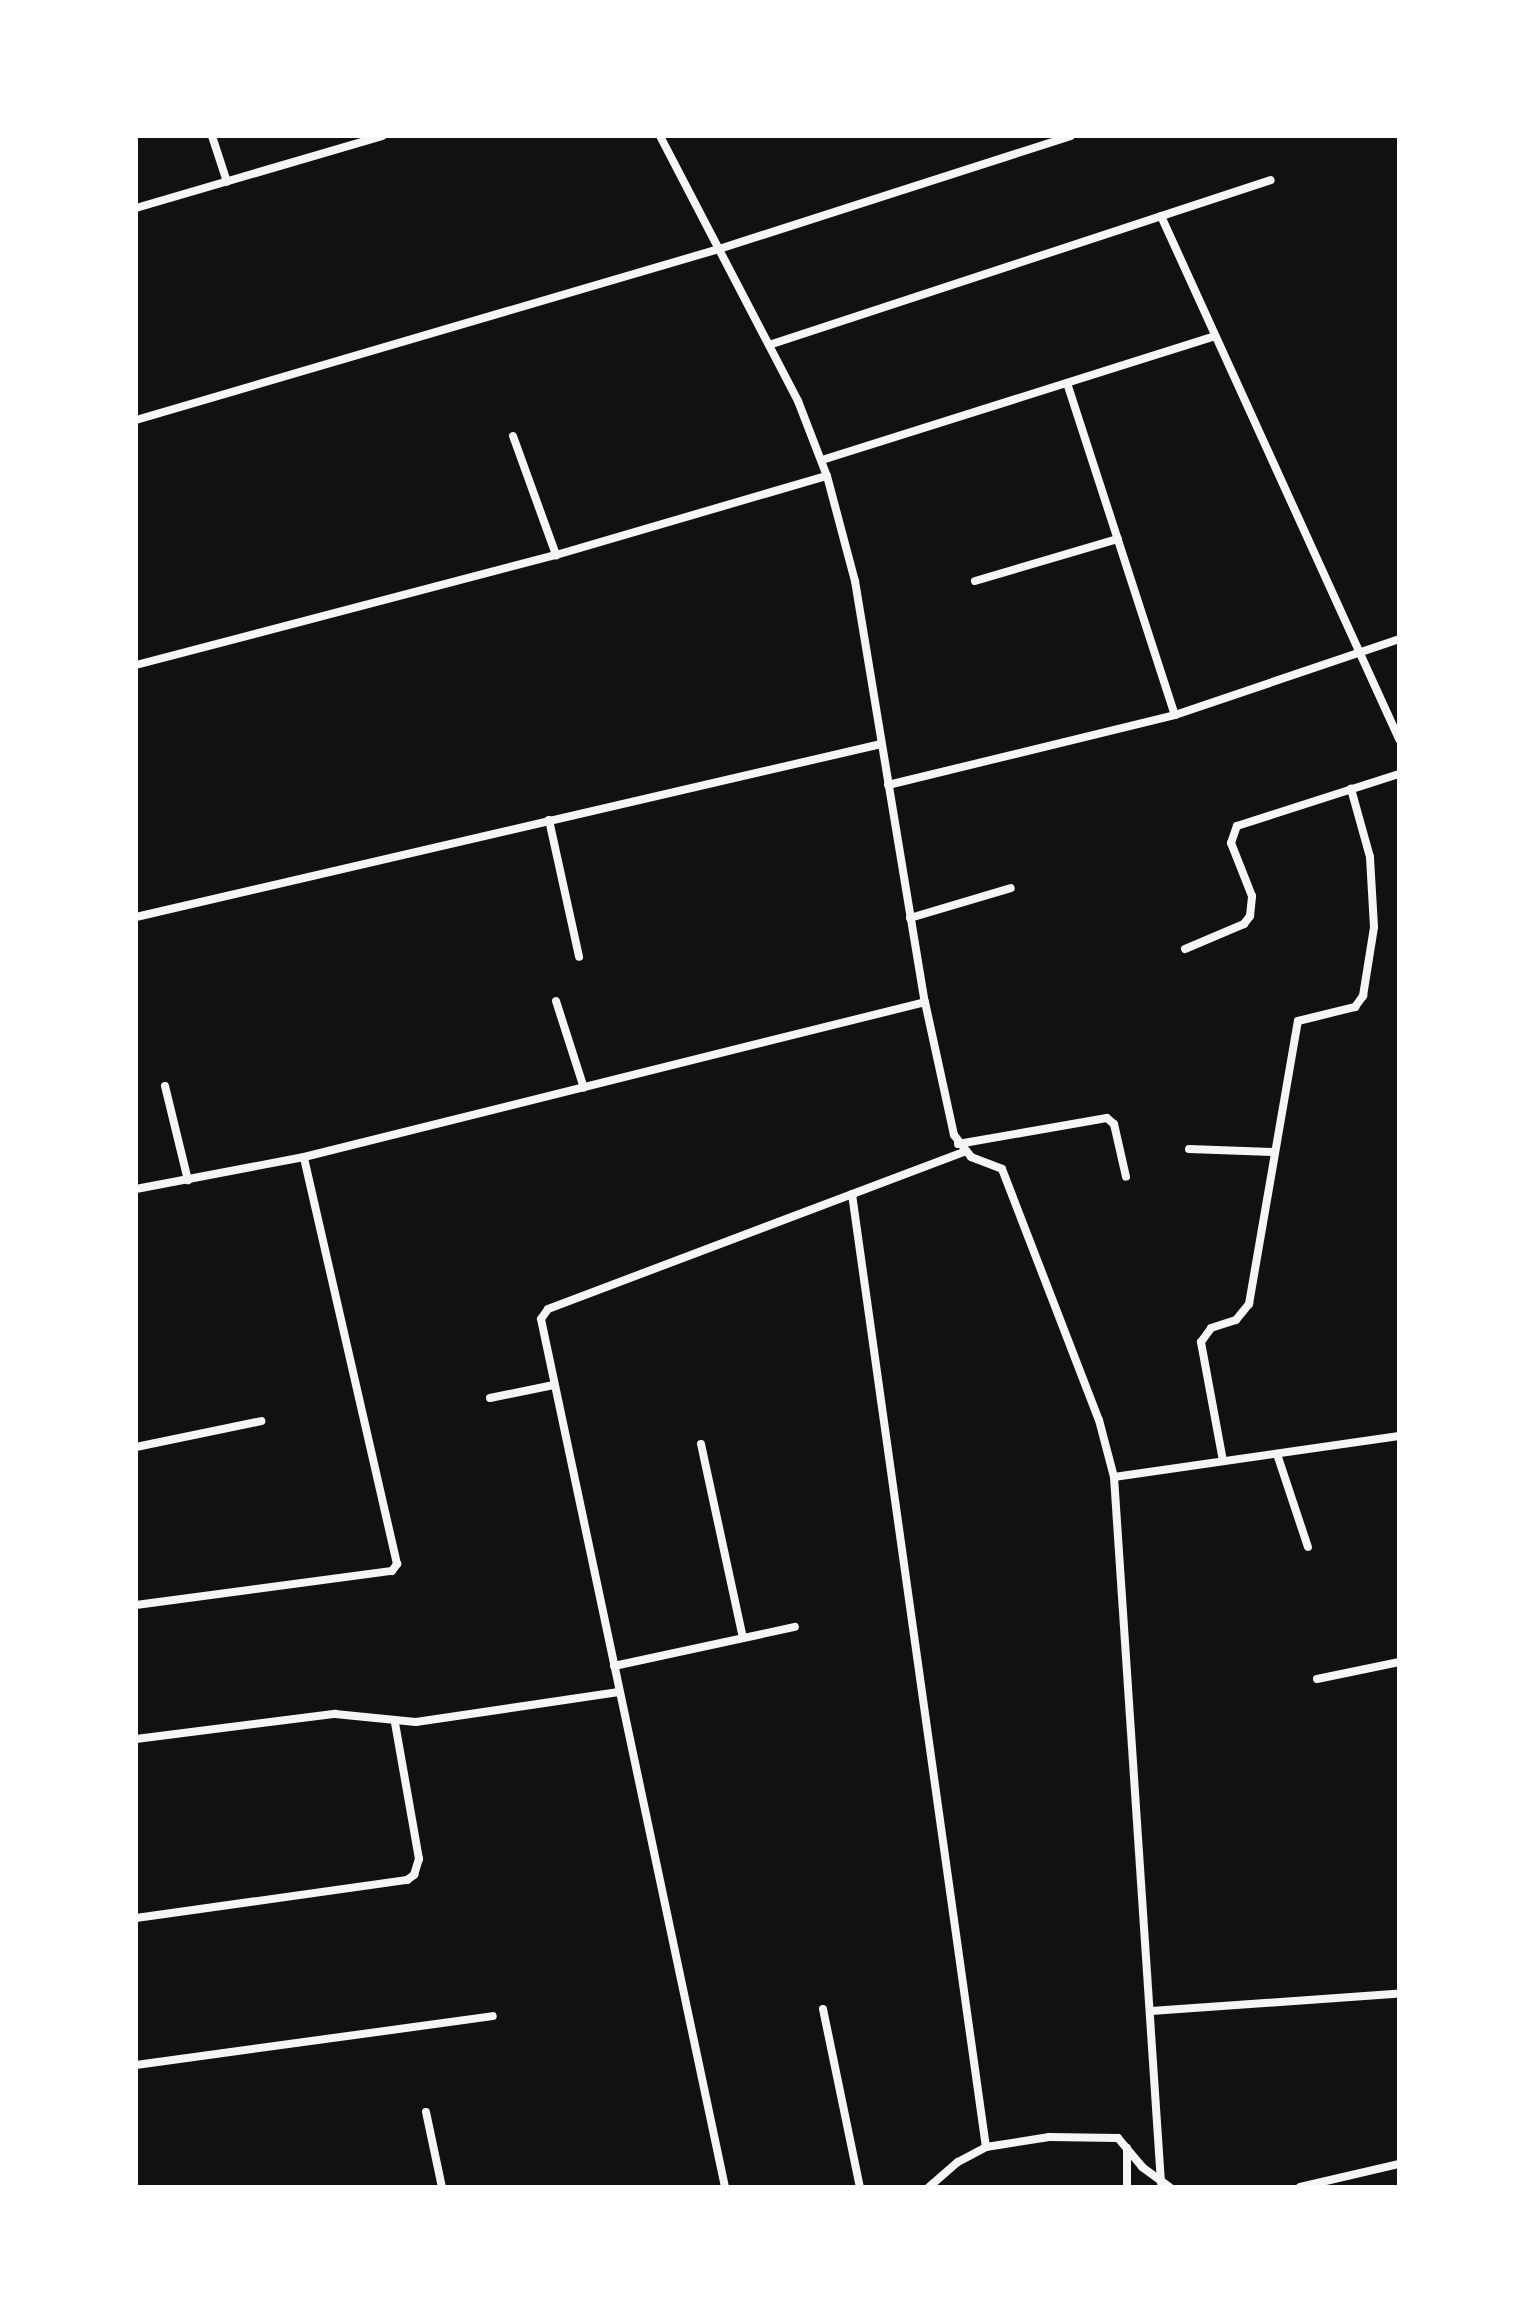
<!DOCTYPE html>
<html>
<head>
<meta charset="utf-8">
<style>
	body { margin:0 }
	#map { position:relative; width:1535px; height:2323px; overflow:hidden; background:#111; font-family:"Noto Sans",sans-serif }
	div>[style] { position:absolute }
	.minor>* { height:8px; margin:-4px; padding:0 4px; transform-origin:4px; border-radius:4px; background:#f5f5f5 }
	span { translate:-50% -50%; white-space:nowrap; text-align:center; line-height:1.15; -webkit-text-stroke:7px #fff; paint-order:stroke }
	.frame { position:absolute; inset:0; border:138px solid #fff; pointer-events:none }
</style>
</head>
<body>
<div id="map">
	<div class="minor">
		<div style="left:212px;top:136px;width:48px;rotate:71.9deg"></div>
		<div style="left:660px;top:136px;width:299px;rotate:62.5deg"></div>
		<div style="left:798px;top:401px;width:80px;rotate:68.9deg"></div>
		<div style="left:827px;top:476px;width:109px;rotate:75.1deg"></div>
		<div style="left:855px;top:581px;width:427px;rotate:80.6deg"></div>
		<div style="left:925px;top:1002px;width:136px;rotate:77.7deg"></div>
		<div style="left:954px;top:1135px;width:28px;rotate:52deg"></div>
		<div style="left:971px;top:1157px;width:33px;rotate:21deg"></div>
		<div style="left:1002px;top:1169px;width:269px;rotate:68.9deg"></div>
		<div style="left:1099px;top:1420px;width:59px;rotate:75.3deg"></div>
		<div style="left:1114px;top:1477px;width:707px;rotate:86.19deg"></div>
		<div style="left:136px;top:208px;width:257px;rotate:-16.3deg"></div>
		<div style="left:1161px;top:216px;width:575px;rotate:65.53deg"></div>
		<div style="left:769px;top:345px;width:528px;rotate:-18.19deg"></div>
		<div style="left:1067px;top:383px;width:349px;rotate:72deg"></div>
		<div style="left:136px;top:420px;width:608px;rotate:-16.35deg"></div>
		<div style="left:719px;top:249px;width:369px;rotate:-17.8deg"></div>
		<div style="left:513px;top:436px;width:127px;rotate:70.1deg"></div>
		<div style="left:822px;top:460px;width:412px;rotate:-17.5deg"></div>
		<div style="left:975px;top:581px;width:149px;rotate:-16.4deg"></div>
		<div style="left:136px;top:665px;width:434px;rotate:-14.7deg"></div>
		<div style="left:556px;top:555px;width:282px;rotate:-16.3deg"></div>
		<div style="left:888px;top:785px;width:295px;rotate:-13.7deg"></div>
		<div style="left:1175px;top:715px;width:237px;rotate:-18.7deg"></div>
		<div style="left:549px;top:820px;width:140px;rotate:77.6deg"></div>
		<div style="left:136px;top:917px;width:765px;rotate:-13.07deg"></div>
		<div style="left:910px;top:918px;width:105px;rotate:-16.5deg"></div>
		<div style="left:1185px;top:949px;width:64px;rotate:-23deg"></div>
		<div style="left:1244px;top:924px;width:10px;rotate:-53deg"></div>
		<div style="left:1250px;top:916px;width:20px;rotate:-84deg"></div>
		<div style="left:1252px;top:896px;width:57px;rotate:-111.6deg"></div>
		<div style="left:1231px;top:843px;width:18px;rotate:-71deg"></div>
		<div style="left:1237px;top:826px;width:170px;rotate:-17.8deg"></div>
		<div style="left:556px;top:1001px;width:91px;rotate:72.2deg"></div>
		<div style="left:165px;top:1086px;width:97px;rotate:76.3deg"></div>
		<div style="left:958px;top:1144px;width:151px;rotate:-9.9deg"></div>
		<div style="left:1107px;top:1118px;width:9px;rotate:41deg"></div>
		<div style="left:1114px;top:1124px;width:54px;rotate:77.2deg"></div>
		<div style="left:1189px;top:1149px;width:86px;rotate:2deg"></div>
		<div style="left:136px;top:1189px;width:171px;rotate:-10.8deg"></div>
		<div style="left:304px;top:1157px;width:640px;rotate:-14.01deg"></div>
		<div style="left:852px;top:1194px;width:962px;rotate:82deg"></div>
		<div style="left:490px;top:1398px;width:65px;rotate:-11.5deg"></div>
		<div style="left:701px;top:1444px;width:198px;rotate:77.8deg"></div>
		<div style="left:136px;top:1447px;width:128px;rotate:-11.7deg"></div>
		<div style="left:1277px;top:1454px;width:98px;rotate:71.6deg"></div>
		<div style="left:1223px;top:1461px;width:121px;rotate:-100.5deg"></div>
		<div style="left:1201px;top:1342px;width:17px;rotate:-54deg"></div>
		<div style="left:1211px;top:1328px;width:26px;rotate:-18deg"></div>
		<div style="left:1236px;top:1320px;width:21px;rotate:-51deg"></div>
		<div style="left:1249px;top:1304px;width:287px;rotate:-80.2deg"></div>
		<div style="left:1298px;top:1021px;width:59px;rotate:-13.8deg"></div>
		<div style="left:1355px;top:1007px;width:14px;rotate:-54deg"></div>
		<div style="left:1363px;top:996px;width:70px;rotate:-80.9deg"></div>
		<div style="left:1374px;top:927px;width:70px;rotate:-93.3deg"></div>
		<div style="left:1370px;top:857px;width:71px;rotate:-105.6deg"></div>
		<div style="left:1114px;top:1477px;width:288px;rotate:-8.2deg"></div>
		<div style="left:136px;top:1605px;width:258px;rotate:-7.6deg"></div>
		<div style="left:392px;top:1571px;width:9px;rotate:-54deg"></div>
		<div style="left:397px;top:1564px;width:417px;rotate:-102.9deg"></div>
		<div style="left:614px;top:1666px;width:185px;rotate:-12.2deg"></div>
		<div style="left:1317px;top:1679px;width:84px;rotate:-11.7deg"></div>
		<div style="left:136px;top:1739px;width:201px;rotate:-7.2deg"></div>
		<div style="left:335px;top:1714px;width:81px;rotate:5.6deg"></div>
		<div style="left:416px;top:1722px;width:205px;rotate:-8.4deg"></div>
		<div style="left:136px;top:1918px;width:274px;rotate:-8deg"></div>
		<div style="left:407px;top:1880px;width:9px;rotate:-36deg"></div>
		<div style="left:414px;top:1875px;width:17px;rotate:-73deg"></div>
		<div style="left:419px;top:1859px;width:138px;rotate:-100deg"></div>
		<div style="left:823px;top:2009px;width:182px;rotate:78.3deg"></div>
		<div style="left:1151px;top:2011px;width:246px;rotate:-4deg"></div>
		<div style="left:136px;top:2065px;width:360px;rotate:-7.8deg"></div>
		<div style="left:426px;top:2112px;width:77px;rotate:78deg"></div>
		<div style="left:725px;top:2187px;width:887px;rotate:-101.97deg"></div>
		<div style="left:541px;top:1319px;width:12px;rotate:-55deg"></div>
		<div style="left:548px;top:1309px;width:445px;rotate:-20.7deg"></div>
		<div style="left:929px;top:2187px;width:38px;rotate:-41deg"></div>
		<div style="left:958px;top:2162px;width:32px;rotate:-28deg"></div>
		<div style="left:986px;top:2147px;width:64px;rotate:-9deg"></div>
		<div style="left:1049px;top:2137px;width:69px;rotate:0.8deg"></div>
		<div style="left:1118px;top:2138px;width:38px;rotate:50deg"></div>
		<div style="left:1142px;top:2167px;width:34px;rotate:36deg"></div>
		<div style="left:1127px;top:2187px;width:39px;rotate:-90deg"></div>
		<div style="left:1300px;top:2187px;width:102px;rotate:-13.1deg"></div>
	</div>
	<div class="frame"></div>
</div>
</body>
</html>
